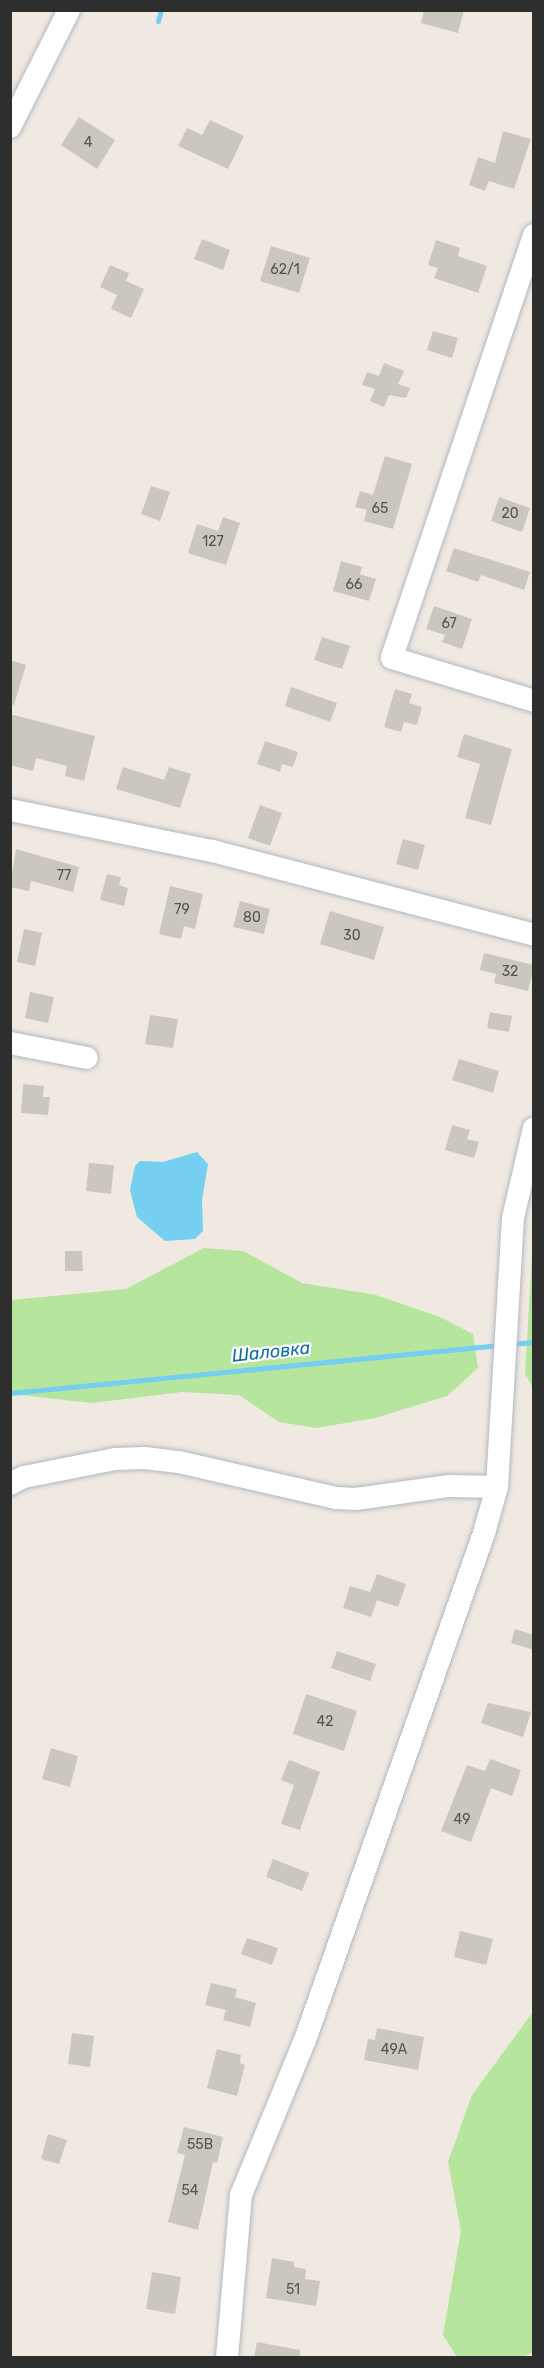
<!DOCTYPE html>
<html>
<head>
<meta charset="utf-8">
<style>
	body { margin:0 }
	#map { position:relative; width:544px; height:2368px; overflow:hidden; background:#efe9e1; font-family:Rubik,sans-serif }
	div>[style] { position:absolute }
	.green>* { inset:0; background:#b6e59e }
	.water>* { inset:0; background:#75cff0 }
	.stream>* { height:5px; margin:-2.5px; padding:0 2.5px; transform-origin:2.5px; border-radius:2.5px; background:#75cff0 }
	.building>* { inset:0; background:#cbc7bf }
	.roads { filter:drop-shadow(0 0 2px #b4b7c1) drop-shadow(0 0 2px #b4b7c1) }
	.minor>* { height:22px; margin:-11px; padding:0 11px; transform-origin:11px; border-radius:11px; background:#fff }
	span { translate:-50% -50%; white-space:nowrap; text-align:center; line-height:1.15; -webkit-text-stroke:4.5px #fff; paint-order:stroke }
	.number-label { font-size:14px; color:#555452 }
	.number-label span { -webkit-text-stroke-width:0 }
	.water-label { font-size:18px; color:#0d6fa3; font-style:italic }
	.frame { position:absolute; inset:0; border:12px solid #2e2e2e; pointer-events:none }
</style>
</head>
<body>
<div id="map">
	<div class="green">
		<div style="clip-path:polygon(533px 1239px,533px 1388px,525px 1374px)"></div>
		<div style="clip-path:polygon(204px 1248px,243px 1251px,302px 1283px,376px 1295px,440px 1317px,473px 1334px,478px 1368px,447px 1396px,375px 1418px,316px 1428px,279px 1422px,239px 1395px,182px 1392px,92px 1403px,11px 1394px,11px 1300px,126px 1289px)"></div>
		<div style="clip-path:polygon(533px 2012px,533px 2353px,521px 2357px,457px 2357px,443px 2335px,461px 2231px,448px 2162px,472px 2095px)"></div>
	</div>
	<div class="water">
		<div style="clip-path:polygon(197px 1152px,208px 1164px,202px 1200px,203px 1231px,195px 1239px,165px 1241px,137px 1217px,130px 1190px,135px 1166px,140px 1161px,163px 1162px)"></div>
	</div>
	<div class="stream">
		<div style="left:158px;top:21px;width:11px;rotate:-75deg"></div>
		<div style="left:511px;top:1344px;width:23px;rotate:-5deg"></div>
		<div style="left:10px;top:1393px;width:490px;rotate:-5.6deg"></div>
	</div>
	<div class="building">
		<div style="clip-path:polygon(424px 10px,464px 10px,458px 33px,421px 23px)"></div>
		<div style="clip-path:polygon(79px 117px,115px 140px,97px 169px,61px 145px)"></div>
		<div style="clip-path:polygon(210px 120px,244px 136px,228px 169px,178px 146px,187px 128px,202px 135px)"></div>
		<div style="clip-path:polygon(503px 131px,531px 139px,514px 189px,489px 181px,485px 191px,469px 185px,478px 157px,495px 163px)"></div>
		<div style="clip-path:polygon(202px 239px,230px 250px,223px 270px,194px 259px)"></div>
		<div style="clip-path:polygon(436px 240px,460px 248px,458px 256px,487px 266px,478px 293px,434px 278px,438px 268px,428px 265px)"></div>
		<div style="clip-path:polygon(271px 246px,310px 258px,299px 293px,260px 281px)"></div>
		<div style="clip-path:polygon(110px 265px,129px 273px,126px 281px,144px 289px,131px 318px,111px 309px,117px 295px,100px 287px)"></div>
		<div style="clip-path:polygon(433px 331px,458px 338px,452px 358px,427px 350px)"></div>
		<div style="clip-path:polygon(384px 363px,404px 371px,398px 384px,410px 388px,406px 398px,389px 395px,384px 407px,370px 401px,375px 389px,362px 385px,367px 372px,379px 376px)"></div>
		<div style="clip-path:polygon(385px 456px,412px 464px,393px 529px,364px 521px,367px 510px,355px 507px,360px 491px,373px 495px)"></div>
		<div style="clip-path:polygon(151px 486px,170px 492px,160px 521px,141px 514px)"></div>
		<div style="clip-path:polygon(499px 497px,530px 508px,522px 532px,491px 521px)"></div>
		<div style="clip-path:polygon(223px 517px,240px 523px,226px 565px,188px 553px,197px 524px,218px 531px)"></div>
		<div style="clip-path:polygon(454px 548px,530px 572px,524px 590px,481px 575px,478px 582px,446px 571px)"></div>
		<div style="clip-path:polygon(341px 561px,362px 567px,360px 574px,376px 579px,369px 601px,333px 591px)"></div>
		<div style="clip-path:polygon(434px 606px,472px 619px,462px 649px,442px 642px,445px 635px,426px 629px)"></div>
		<div style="clip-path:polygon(322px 637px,350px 646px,342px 669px,314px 660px)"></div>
		<div style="clip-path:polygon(10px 660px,26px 665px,14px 705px,10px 704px)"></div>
		<div style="clip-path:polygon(291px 687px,337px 703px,330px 722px,285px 706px)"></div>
		<div style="clip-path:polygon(395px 689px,412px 694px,409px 703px,422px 707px,417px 725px,404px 722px,401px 732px,384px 727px)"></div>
		<div style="clip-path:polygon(10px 714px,95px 736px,84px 781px,65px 776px,67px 766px,36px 758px,33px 771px,10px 765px)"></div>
		<div style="clip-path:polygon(464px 734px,512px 749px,491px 825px,465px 818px,480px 764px,457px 757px)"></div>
		<div style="clip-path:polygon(265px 741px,298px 752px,293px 767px,282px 764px,280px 772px,257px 764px)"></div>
		<div style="clip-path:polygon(123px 767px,164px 780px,169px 767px,191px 774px,180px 808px,116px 789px)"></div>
		<div style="clip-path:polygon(260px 805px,282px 813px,270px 846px,248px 838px)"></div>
		<div style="clip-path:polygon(403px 839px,425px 845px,418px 870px,396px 864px)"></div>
		<div style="clip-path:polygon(16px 849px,79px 867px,73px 892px,31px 881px,29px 891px,10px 887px)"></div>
		<div style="clip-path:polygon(107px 874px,121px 877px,119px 885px,128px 888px,124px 906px,100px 900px)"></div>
		<div style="clip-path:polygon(170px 886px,203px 894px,195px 929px,184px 926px,181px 939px,159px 934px)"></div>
		<div style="clip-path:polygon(240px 901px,270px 909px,264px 934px,233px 927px)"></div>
		<div style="clip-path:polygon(330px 911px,384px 927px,374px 960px,320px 944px)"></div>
		<div style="clip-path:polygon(24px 929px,42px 933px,35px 966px,17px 962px)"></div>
		<div style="clip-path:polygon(484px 953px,534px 965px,528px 991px,494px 983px,496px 974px,480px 970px)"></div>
		<div style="clip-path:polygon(30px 992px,54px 997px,48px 1023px,25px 1018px)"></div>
		<div style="clip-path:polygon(490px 1012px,512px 1016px,509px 1032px,487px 1028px)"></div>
		<div style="clip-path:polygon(150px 1015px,178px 1019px,173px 1048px,145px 1044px)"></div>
		<div style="clip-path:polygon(459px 1059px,499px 1071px,493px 1093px,452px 1080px)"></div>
		<div style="clip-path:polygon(23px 1084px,44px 1086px,43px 1097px,50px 1097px,48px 1115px,21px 1113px)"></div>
		<div style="clip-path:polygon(452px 1125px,470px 1130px,467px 1139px,479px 1142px,474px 1158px,445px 1150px)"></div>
		<div style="clip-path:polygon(89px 1163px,114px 1165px,111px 1194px,86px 1191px)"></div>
		<div style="clip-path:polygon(65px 1251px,82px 1251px,83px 1271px,65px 1271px)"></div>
		<div style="clip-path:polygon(377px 1574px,406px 1584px,398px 1607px,377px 1600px,371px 1617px,343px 1608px,350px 1586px,370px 1592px)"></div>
		<div style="clip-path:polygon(515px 1629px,534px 1635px,534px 1650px,511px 1643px)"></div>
		<div style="clip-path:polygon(337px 1651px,376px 1664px,370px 1681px,331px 1668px)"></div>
		<div style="clip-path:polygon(306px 1694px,357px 1711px,344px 1751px,293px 1734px)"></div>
		<div style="clip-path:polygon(488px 1703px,531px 1712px,523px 1737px,481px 1723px)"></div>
		<div style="clip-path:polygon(51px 1748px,78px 1756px,70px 1787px,42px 1779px)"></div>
		<div style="clip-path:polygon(490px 1759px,521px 1770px,512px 1796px,491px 1788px,471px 1842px,441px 1831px,467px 1765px,485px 1771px)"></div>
		<div style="clip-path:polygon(289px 1760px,320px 1772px,300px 1830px,281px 1824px,294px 1785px,281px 1780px)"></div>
		<div style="clip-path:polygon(273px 1859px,309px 1873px,302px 1891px,266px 1877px)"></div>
		<div style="clip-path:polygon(460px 1931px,493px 1939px,486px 1965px,454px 1957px)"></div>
		<div style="clip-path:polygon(247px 1938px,278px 1948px,272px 1965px,241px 1954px)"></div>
		<div style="clip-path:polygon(211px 1983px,237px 1989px,235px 1997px,256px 2003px,250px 2027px,223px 2020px,226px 2010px,205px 2005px)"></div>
		<div style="clip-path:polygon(377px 2028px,424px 2037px,418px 2070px,364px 2060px,368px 2039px,375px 2040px)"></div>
		<div style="clip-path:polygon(72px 2033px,94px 2036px,90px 2067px,68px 2064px)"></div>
		<div style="clip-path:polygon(217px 2049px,241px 2055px,240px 2063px,245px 2065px,237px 2096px,207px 2088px)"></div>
		<div style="clip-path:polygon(184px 2127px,223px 2137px,217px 2163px,213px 2162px,198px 2230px,168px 2222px,185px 2155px,177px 2153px)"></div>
		<div style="clip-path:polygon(48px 2134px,67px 2140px,59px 2164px,41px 2159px)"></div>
		<div style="clip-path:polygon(272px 2258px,294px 2262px,294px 2267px,306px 2269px,305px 2279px,320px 2281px,316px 2306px,266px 2298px)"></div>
		<div style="clip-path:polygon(152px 2272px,181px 2277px,175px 2314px,146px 2309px)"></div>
		<div style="clip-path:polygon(257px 2342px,300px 2350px,300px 2358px,254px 2358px)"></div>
	</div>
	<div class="roads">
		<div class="minor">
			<div style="left:10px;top:127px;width:131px;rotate:-63.2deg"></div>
			<div style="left:534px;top:235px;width:446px;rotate:108.6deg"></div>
			<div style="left:392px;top:658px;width:148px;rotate:16.8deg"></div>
			<div style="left:10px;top:810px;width:206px;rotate:11.5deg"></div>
			<div style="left:212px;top:851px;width:333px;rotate:14.6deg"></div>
			<div style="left:10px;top:1043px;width:78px;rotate:11deg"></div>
			<div style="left:10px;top:1484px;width:16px;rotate:-27deg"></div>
			<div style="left:24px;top:1477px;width:93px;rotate:-11.2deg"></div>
			<div style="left:115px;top:1459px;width:30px;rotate:-2deg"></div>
			<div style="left:145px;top:1458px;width:34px;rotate:7deg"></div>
			<div style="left:179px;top:1462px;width:161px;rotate:12.9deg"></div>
			<div style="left:336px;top:1498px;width:20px;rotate:3deg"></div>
			<div style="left:356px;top:1499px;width:94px;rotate:-8deg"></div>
			<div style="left:449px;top:1486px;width:48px;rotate:1.2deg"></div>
			<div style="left:227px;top:2358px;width:164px;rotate:-85.1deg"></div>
			<div style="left:241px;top:2195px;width:168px;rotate:-67.6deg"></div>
			<div style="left:305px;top:2040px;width:538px;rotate:-70.55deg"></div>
			<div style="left:484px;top:1533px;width:48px;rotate:-74.2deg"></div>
			<div style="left:497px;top:1487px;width:269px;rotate:-86.6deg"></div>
			<div style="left:513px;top:1218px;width:92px;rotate:-76.9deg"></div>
		</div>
	</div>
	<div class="number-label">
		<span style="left:88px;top:143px">4</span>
		<span style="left:285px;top:270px">62/1</span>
		<span style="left:380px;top:509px">65</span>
		<span style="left:510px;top:514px">20</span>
		<span style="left:213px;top:542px">127</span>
		<span style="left:354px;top:585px">66</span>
		<span style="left:449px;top:624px">67</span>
		<span style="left:64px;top:876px">77</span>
		<span style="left:182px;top:910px">79</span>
		<span style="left:252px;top:918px">80</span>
		<span style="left:352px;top:936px">30</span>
		<span style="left:510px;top:972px">32</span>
		<span style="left:325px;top:1722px">42</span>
		<span style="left:462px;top:1820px">49</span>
		<span style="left:394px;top:2050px">49А</span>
		<span style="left:200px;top:2145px">55В</span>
		<span style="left:190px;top:2191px">54</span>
		<span style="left:293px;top:2290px">51</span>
	</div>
	<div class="water-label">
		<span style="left:271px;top:1352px;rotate:-6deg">Шаловка</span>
	</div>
	<div class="frame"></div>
</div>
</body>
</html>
